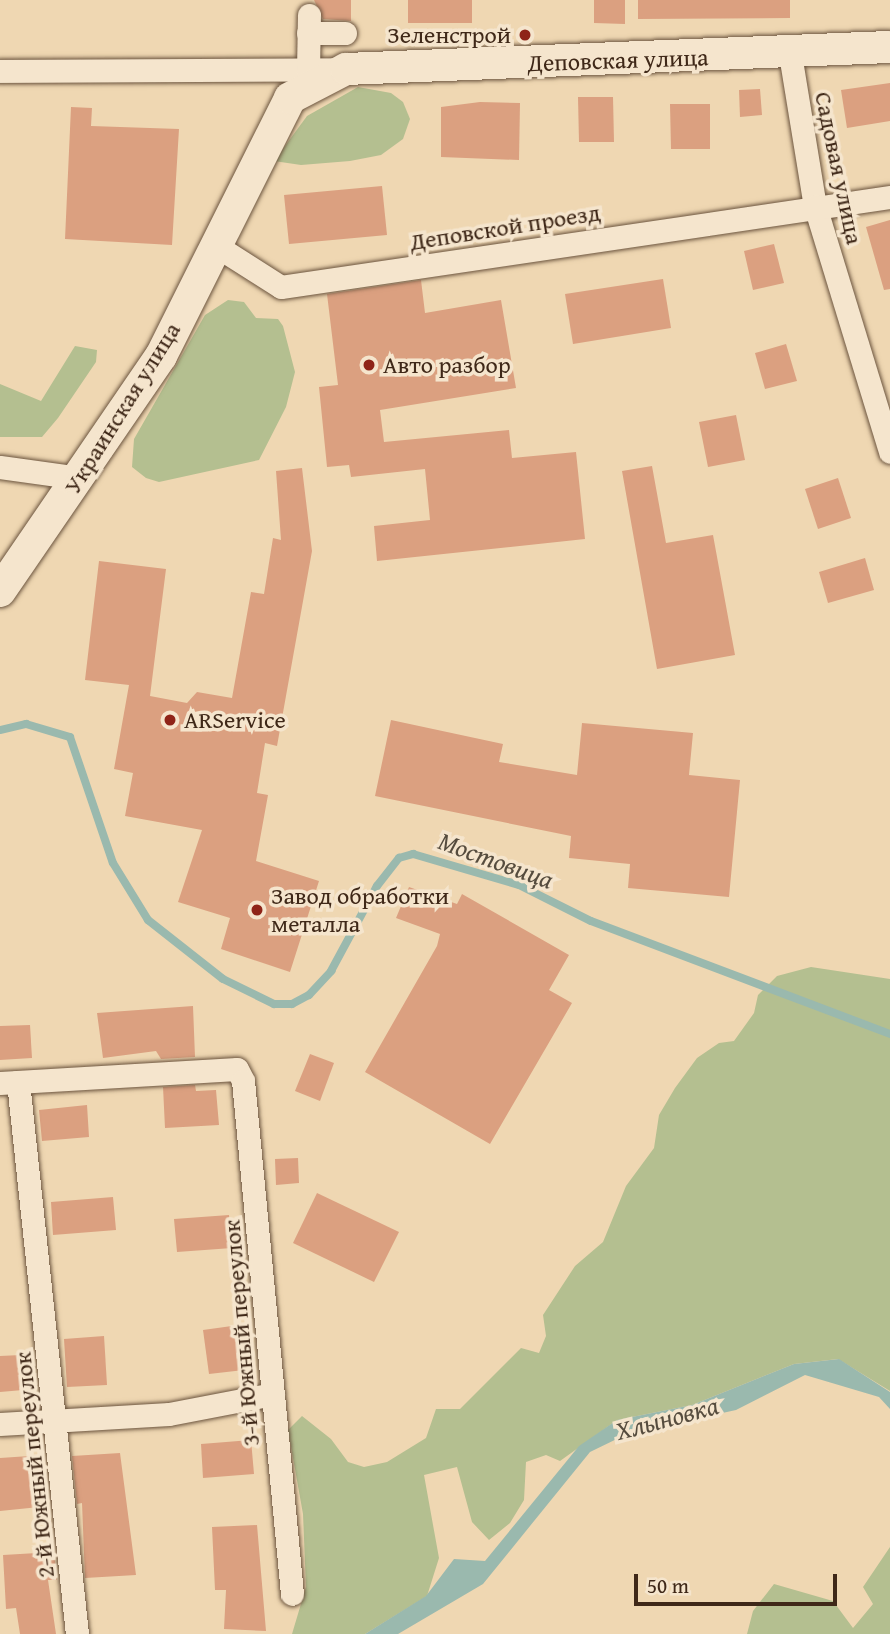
<!DOCTYPE html>
<html>
<head>
<meta charset="utf-8">
<style>
	body { margin:0 }
	#map { position:relative; width:890px; height:1634px; overflow:hidden; background:#efd7b2; font-family:"Gentium Book Plus",serif }
	div>[style] { position:absolute }
	.green>* { inset:0; background:#b4bf90 }
	.water>* { inset:0; background:#9ab9ae }
	.stream>* { height:8px; margin:-4px; padding:0 4px; transform-origin:4px; border-radius:4px; background:#9ab9ae }
	.building>* { inset:0; background:#dba080 }
	.roads { filter:drop-shadow(0 0 2px #6b543e) drop-shadow(0 0 2px #6b543e) }
	.street>* { height:23px; margin:-11.5px; padding:0 11.5px; transform-origin:11.5px; border-radius:11.5px; background:#f5e5cd }
	.secondary>* { height:32px; margin:-16px; padding:0 16px; transform-origin:16px; border-radius:16px; background:#f5e5cd }
	.dots>* { width:19px; height:19px; translate:-50% -50%; box-sizing:border-box; border:4px solid #f5e5cd; border-radius:50% }
	span { translate:-50% -50%; white-space:nowrap; text-align:center; line-height:1.15; -webkit-text-stroke:7px #f5e5cd; paint-order:stroke }
	.poi-label { font-size:24px; color:#3f2818 }
	.right { translate:-100% -50%; text-align:right }
	.left { translate:0 -50%; text-align:left }
	.street-label { font-size:24px; color:#3f2818 }
	.water-label { font-size:26px; color:#564c3e; font-style:italic }
	.scale { position:absolute; left:634px; top:1574px; width:203px; height:32px; box-sizing:border-box; border:4px solid #3f2818; border-top:0; padding-left:9px; font-size:21px; line-height:24px; white-space:nowrap; color:#3f2818; -webkit-text-stroke:5px #f5e5cd; paint-order:stroke }
</style>
</head>
<body>
<div id="map">
	<div class="green">
		<div style="clip-path:polygon(358px 87px,391px 93px,403px 102px,410px 119px,403px 139px,381px 155px,350px 161px,301px 165px,274px 161px,307px 116px)"></div>
		<div style="clip-path:polygon(228px 300px,244px 302px,256px 318px,278px 319px,283px 326px,295px 372px,286px 407px,259px 460px,159px 482px,146px 478px,132px 467px,134px 439px,205px 315px)"></div>
		<div style="clip-path:polygon(75px 346px,97px 350px,96px 362px,58px 418px,42px 437px,0 437px,0 384px,41px 401px)"></div>
		<div style="clip-path:polygon(811px 967px,890px 979px,890px 1391px,838px 1359px,794px 1364px,692px 1405px,617px 1420px,560px 1461px,546px 1455px,526px 1462px,524px 1500px,510px 1523px,489px 1540px,472px 1522px,457px 1467px,424px 1475px,439px 1558px,427px 1596px,365px 1634px,292px 1634px,306px 1587px,303px 1514px,288px 1430px,302px 1416px,331px 1439px,348px 1462px,364px 1467px,387px 1462px,426px 1438px,436px 1409px,460px 1409px,521px 1348px,539px 1353px,546px 1336px,543px 1315px,575px 1266px,603px 1242px,626px 1186px,654px 1148px,659px 1115px,675px 1088px,697px 1058px,719px 1043px,734px 1041px,754px 1013px,758px 995px,777px 976px)"></div>
		<div style="clip-path:polygon(890px 1547px,890px 1634px,747px 1634px,753px 1611px,774px 1584px,833px 1601px,853px 1628px,873px 1604px,863px 1587px)"></div>
	</div>
	<div class="water">
		<div style="clip-path:polygon(839px 1359px,890px 1392px,890px 1409px,879px 1397px,805px 1375px,736px 1410px,627px 1434px,590px 1452px,483px 1584px,398px 1634px,365px 1634px,426px 1596px,454px 1559px,485px 1561px,579px 1446px,617px 1420px,692px 1405px,794px 1364px)"></div>
	</div>
	<div class="stream">
		<div style="left:0;top:730px;width:27px;rotate:-13deg"></div>
		<div style="left:26px;top:724px;width:46px;rotate:16.5deg"></div>
		<div style="left:70px;top:737px;width:133px;rotate:71.2deg"></div>
		<div style="left:113px;top:863px;width:67px;rotate:58.4deg"></div>
		<div style="left:148px;top:920px;width:95px;rotate:38.2deg"></div>
		<div style="left:223px;top:979px;width:57px;rotate:26.1deg"></div>
		<div style="left:274px;top:1004px;width:18px"></div>
		<div style="left:292px;top:1004px;width:19px;rotate:-28deg"></div>
		<div style="left:309px;top:995px;width:33px;rotate:-47deg"></div>
		<div style="left:331px;top:971px;width:97px;rotate:-61.6deg"></div>
		<div style="left:377px;top:886px;width:36px;rotate:-52deg"></div>
		<div style="left:399px;top:858px;width:15px;rotate:-16deg"></div>
		<div style="left:413px;top:854px;width:110px;rotate:16.3deg"></div>
		<div style="left:519px;top:885px;width:80px;rotate:26.6deg"></div>
		<div style="left:591px;top:921px;width:320px;rotate:20.7deg"></div>
	</div>
	<div class="building">
		<div style="clip-path:polygon(314px 0,351px 0,351px 21px,323px 19px)"></div>
		<div style="clip-path:polygon(408px 0,472px 0,472px 23px,408px 23px)"></div>
		<div style="clip-path:polygon(594px 0,625px 0,625px 24px,594px 23px)"></div>
		<div style="clip-path:polygon(638px 0,790px 0,790px 18px,638px 19px)"></div>
		<div style="clip-path:polygon(890px 83px,890px 121px,847px 128px,841px 90px)"></div>
		<div style="clip-path:polygon(760px 89px,762px 115px,740px 117px,739px 90px)"></div>
		<div style="clip-path:polygon(578px 97px,613px 97px,614px 142px,579px 142px)"></div>
		<div style="clip-path:polygon(480px 102px,520px 103px,519px 160px,441px 157px,441px 107px)"></div>
		<div style="clip-path:polygon(670px 104px,710px 104px,710px 149px,671px 149px)"></div>
		<div style="clip-path:polygon(71px 107px,92px 108px,91px 126px,179px 129px,172px 245px,65px 239px)"></div>
		<div style="clip-path:polygon(382px 186px,387px 235px,289px 244px,284px 195px)"></div>
		<div style="clip-path:polygon(890px 220px,890px 289px,884px 290px,866px 227px)"></div>
		<div style="clip-path:polygon(774px 244px,784px 283px,753px 290px,744px 251px)"></div>
		<div style="clip-path:polygon(663px 279px,671px 328px,573px 344px,565px 294px)"></div>
		<div style="clip-path:polygon(421px 280px,425px 313px,501px 300px,516px 388px,380px 410px,384px 442px,509px 430px,512px 458px,576px 452px,585px 539px,377px 561px,374px 526px,430px 520px,425px 469px,351px 477px,349px 465px,327px 467px,319px 387px,338px 385px,327px 294px)"></div>
		<div style="clip-path:polygon(786px 344px,797px 381px,765px 389px,755px 353px)"></div>
		<div style="clip-path:polygon(736px 415px,745px 460px,708px 467px,699px 422px)"></div>
		<div style="clip-path:polygon(652px 466px,666px 543px,713px 535px,735px 655px,657px 669px,622px 471px)"></div>
		<div style="clip-path:polygon(302px 468px,312px 551px,277px 746px,265px 743px,257px 793px,268px 795px,256px 861px,319px 881px,290px 972px,221px 949px,230px 918px,178px 902px,202px 830px,125px 816px,133px 773px,114px 769px,129px 685px,85px 680px,99px 561px,166px 569px,150px 696px,187px 703px,197px 692px,232px 698px,251px 592px,264px 594px,273px 538px,281px 540px,276px 471px)"></div>
		<div style="clip-path:polygon(838px 478px,851px 518px,818px 529px,805px 489px)"></div>
		<div style="clip-path:polygon(865px 558px,874px 590px,828px 603px,819px 572px)"></div>
		<div style="clip-path:polygon(391px 720px,503px 744px,499px 762px,577px 775px,582px 723px,693px 733px,689px 775px,740px 780px,729px 897px,628px 888px,630px 864px,569px 858px,571px 836px,375px 796px)"></div>
		<div style="clip-path:polygon(409px 887px,457px 904px,462px 894px,569px 955px,549px 990px,572px 1003px,490px 1144px,365px 1072px,437px 946px,440px 934px,396px 918px)"></div>
		<div style="clip-path:polygon(193px 1006px,195px 1057px,161px 1059px,156px 1051px,103px 1058px,97px 1013px)"></div>
		<div style="clip-path:polygon(30px 1025px,32px 1058px,0 1060px,0 1026px)"></div>
		<div style="clip-path:polygon(310px 1054px,334px 1063px,320px 1101px,295px 1091px)"></div>
		<div style="clip-path:polygon(195px 1085px,196px 1091px,216px 1090px,219px 1125px,165px 1128px,163px 1087px)"></div>
		<div style="clip-path:polygon(87px 1105px,89px 1137px,42px 1141px,39px 1110px)"></div>
		<div style="clip-path:polygon(298px 1158px,299px 1183px,276px 1185px,275px 1159px)"></div>
		<div style="clip-path:polygon(317px 1193px,399px 1232px,374px 1282px,293px 1243px)"></div>
		<div style="clip-path:polygon(113px 1197px,116px 1230px,53px 1235px,51px 1202px)"></div>
		<div style="clip-path:polygon(229px 1215px,232px 1248px,177px 1252px,174px 1219px)"></div>
		<div style="clip-path:polygon(239px 1325px,244px 1370px,209px 1374px,203px 1330px)"></div>
		<div style="clip-path:polygon(104px 1336px,107px 1385px,67px 1387px,64px 1339px)"></div>
		<div style="clip-path:polygon(21px 1355px,23px 1390px,0 1392px,0 1356px)"></div>
		<div style="clip-path:polygon(251px 1440px,254px 1474px,203px 1478px,201px 1444px)"></div>
		<div style="clip-path:polygon(120px 1453px,136px 1575px,85px 1578px,82px 1503px,77px 1504px,72px 1456px)"></div>
		<div style="clip-path:polygon(44px 1455px,49px 1506px,0 1511px,0 1458px)"></div>
		<div style="clip-path:polygon(257px 1525px,266px 1631px,224px 1629px,226px 1590px,215px 1590px,212px 1527px)"></div>
		<div style="clip-path:polygon(54px 1552px,57px 1580px,48px 1580px,56px 1634px,20px 1634px,16px 1608px,6px 1609px,3px 1555px)"></div>
	</div>
	<div class="roads">
		<div class="street">
			<div style="left:308px;top:33px;width:37px"></div>
			<div style="left:790px;top:54px;width:154px;rotate:80.7deg"></div>
			<div style="left:815px;top:206px;width:257px;rotate:73deg"></div>
			<div style="left:0;top:71px;width:340px;rotate:-0.3deg"></div>
			<div style="left:308px;top:71px;width:56px;rotate:-89deg"></div>
			<div style="left:215px;top:245px;width:78px;rotate:32.5deg"></div>
			<div style="left:281px;top:287px;width:616px;rotate:-8.41deg"></div>
			<div style="left:0;top:467px;width:80px;rotate:7.9deg"></div>
			<div style="left:18px;top:1082px;width:555px;rotate:83.9deg"></div>
			<div style="left:0;top:1083px;width:237px;rotate:-3.4deg"></div>
			<div style="left:237px;top:1069px;width:13px;rotate:63deg"></div>
			<div style="left:243px;top:1081px;width:515px;rotate:84.54deg"></div>
			<div style="left:0;top:1424px;width:169px;rotate:-3.4deg"></div>
			<div style="left:169px;top:1414px;width:106px;rotate:-10.9deg"></div>
		</div>
		<div class="secondary">
			<div style="left:0;top:591px;width:285px;rotate:-55.6deg"></div>
			<div style="left:161px;top:356px;width:288px;rotate:-63.4deg"></div>
			<div style="left:290px;top:98px;width:63px;rotate:-27.4deg"></div>
			<div style="left:346px;top:69px;width:544px;rotate:-2.32deg"></div>
		</div>
	</div>
	<div class="dots">
		<div style="left:525px;top:35px;background:#8f2418"></div>
		<div style="left:369px;top:365px;background:#8f2418"></div>
		<div style="left:170px;top:720px;background:#8f2418"></div>
		<div style="left:257px;top:910px;background:#8f2418"></div>
	</div>
	<div class="poi-label">
		<span class="right" style="left:511px;top:35px">Зеленстрой</span>
		<span class="left" style="left:383px;top:365px">Авто разбор</span>
		<span class="left" style="left:184px;top:720px">ARService</span>
		<span class="left" style="left:271px;top:910px">Завод обработки<br>металла</span>
	</div>
	<div class="street-label">
		<span style="left:618px;top:60px;rotate:-2deg">Деповская улица</span>
		<span style="left:839px;top:168px;rotate:78deg">Садовая улица</span>
		<span style="left:505px;top:227px;rotate:-9deg">Деповской проезд</span>
		<span style="left:122px;top:408px;rotate:-58deg">Украинская улица</span>
		<span style="left:241px;top:1333px;rotate:-95deg">3-й Южный переулок</span>
		<span style="left:34px;top:1465px;rotate:-96deg">2-й Южный переулок</span>
	</div>
	<div class="water-label">
		<span style="left:496px;top:860px;rotate:20deg">Мостовица</span>
		<span style="left:667px;top:1418px;rotate:-15deg">Хлыновка</span>
	</div>
	<div class="scale">50 m</div>
</div>
</body>
</html>
